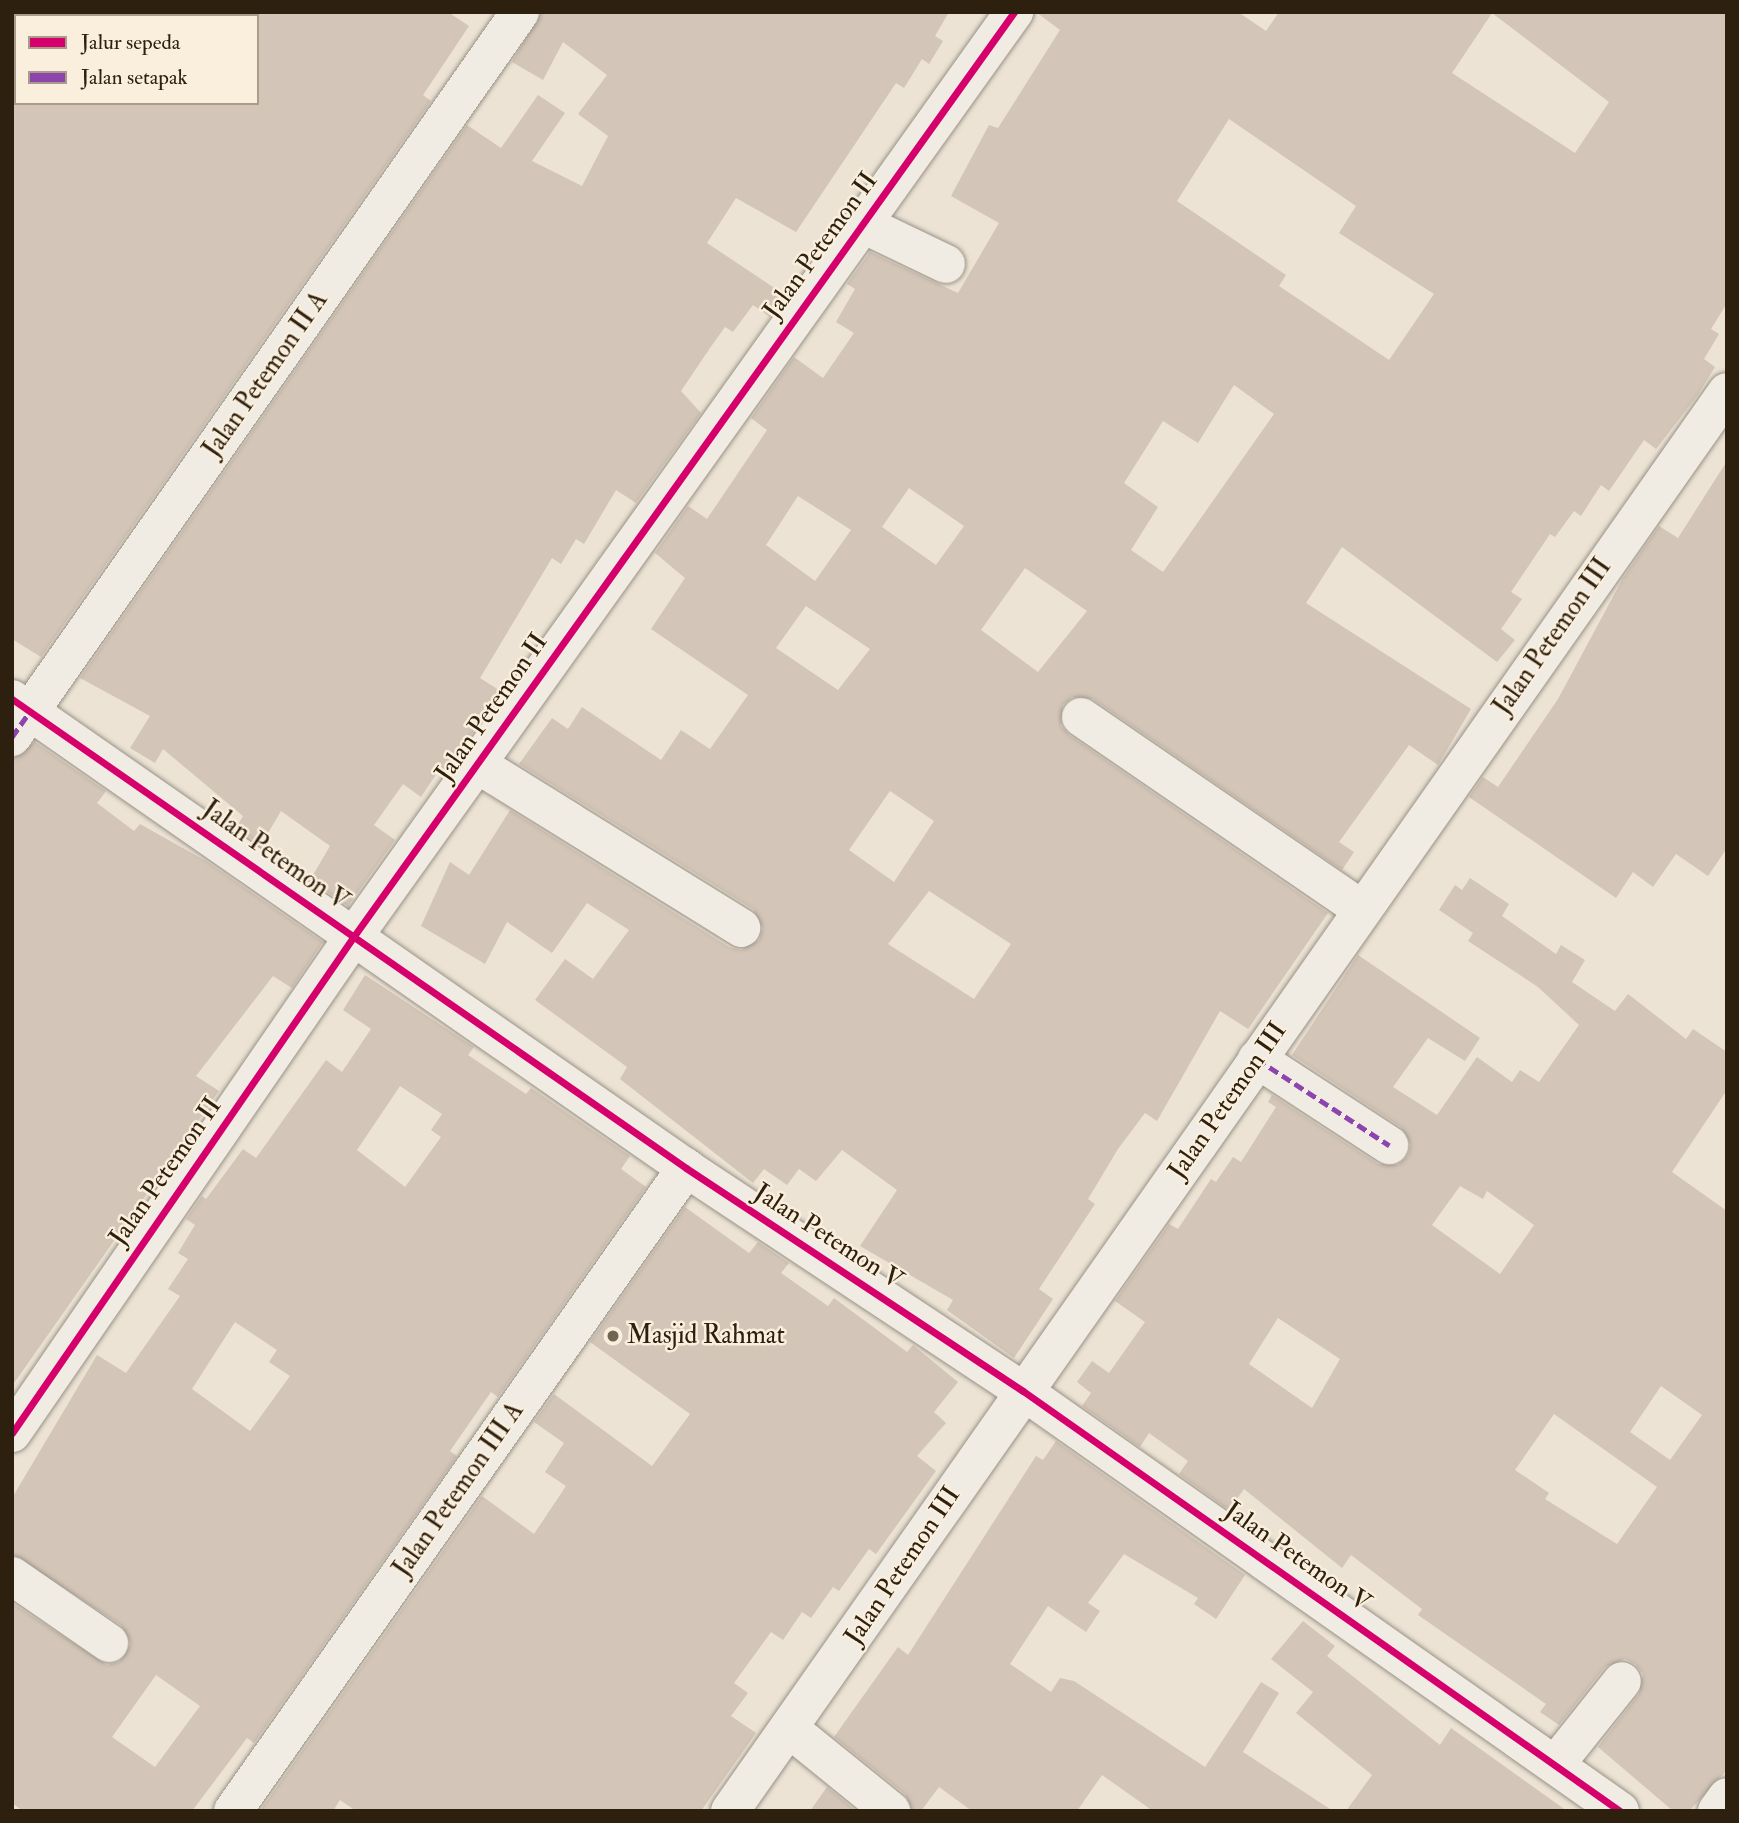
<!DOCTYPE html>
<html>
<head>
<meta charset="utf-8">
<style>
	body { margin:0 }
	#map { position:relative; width:1739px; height:1823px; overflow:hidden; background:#ece3d4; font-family:"IM FELL Double Pica",serif }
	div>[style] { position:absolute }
	.building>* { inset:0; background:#d3c5b7 }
	.roads { filter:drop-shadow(0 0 2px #999287) drop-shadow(0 0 2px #999287) }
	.minor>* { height:38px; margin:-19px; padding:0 19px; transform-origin:19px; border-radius:19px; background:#f0ebe3 }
	.quiet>* { height:5px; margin-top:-2.5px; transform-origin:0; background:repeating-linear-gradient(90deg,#8e44ad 0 10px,transparent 0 15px) }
	.cycleway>* { height:7px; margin:-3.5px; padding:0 3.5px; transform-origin:3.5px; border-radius:3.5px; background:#d6006c }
	.dots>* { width:19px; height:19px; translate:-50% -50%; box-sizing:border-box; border:4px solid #faeedd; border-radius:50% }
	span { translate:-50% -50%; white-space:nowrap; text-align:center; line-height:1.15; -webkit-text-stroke:5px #faeedd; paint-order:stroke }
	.street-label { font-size:26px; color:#2e200e }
	.poi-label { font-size:26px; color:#2e200e }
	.left { translate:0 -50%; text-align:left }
	.frame { position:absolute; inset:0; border:14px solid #2e200e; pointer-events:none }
	.legend { position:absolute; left:14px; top:14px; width:245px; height:91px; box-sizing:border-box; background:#faeedd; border:2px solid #a89c8a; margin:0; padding:9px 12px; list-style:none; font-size:21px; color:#2e200e }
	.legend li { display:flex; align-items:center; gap:14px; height:35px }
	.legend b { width:35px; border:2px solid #a89c8a }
</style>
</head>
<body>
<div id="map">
	<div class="building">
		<div style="clip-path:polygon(257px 12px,448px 12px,469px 26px,423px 95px,431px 101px,41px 657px,12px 639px,12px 103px,257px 103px)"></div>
		<div style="clip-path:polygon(542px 12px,949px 12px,935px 36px,943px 41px,929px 64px,922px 59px,904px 88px,896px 83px,796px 232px,736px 198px,707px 243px,785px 295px,770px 317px,753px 305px,733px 332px,725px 327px,710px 348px,681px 391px,701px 413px,636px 503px,616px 490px,584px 544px,576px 539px,561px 564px,552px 558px,480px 678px,502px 692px,443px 773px,439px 770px,421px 797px,403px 784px,374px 825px,395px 840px,348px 906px,310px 880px,330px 846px,281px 811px,261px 845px,236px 828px,243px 816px,163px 749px,155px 763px,130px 748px,150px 716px,80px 678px,467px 125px,501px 148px,538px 95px,565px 113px,532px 161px,582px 186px,608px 136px,578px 114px,607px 75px,563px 42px,543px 80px,512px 62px)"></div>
		<div style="clip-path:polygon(evenodd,1036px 12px,1238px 12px,1266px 31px,1279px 12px,1727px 12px,1727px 303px,1711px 329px,1719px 334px,1704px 359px,1715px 367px,1697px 396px,1656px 449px,1644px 440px,1609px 491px,1601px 485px,1581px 516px,1574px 511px,1555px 537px,1550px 534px,1511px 592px,1522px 599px,1501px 629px,1515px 640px,1497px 662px,1342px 547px,1306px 603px,1471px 709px,1438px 765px,1409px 745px,1339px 842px,1354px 852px,1342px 870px,1093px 699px,1072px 697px,1063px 705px,1061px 726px,1069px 735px,1328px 913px,1248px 1029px,1220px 1011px,1157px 1121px,1145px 1113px,1118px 1149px,1088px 1199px,1095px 1204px,1039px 1289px,1053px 1299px,1014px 1358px,947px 1310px,953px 1300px,860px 1246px,897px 1190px,842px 1150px,816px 1181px,799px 1169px,787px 1185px,764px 1169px,753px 1183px,620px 1079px,627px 1067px,535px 1000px,565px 959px,593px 979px,629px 930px,587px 903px,552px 953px,507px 922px,485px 964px,421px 926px,450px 862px,469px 875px,510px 810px,729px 947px,741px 950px,759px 940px,763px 928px,753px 909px,519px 764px,552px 718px,568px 729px,582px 707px,661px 760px,681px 730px,710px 749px,748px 695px,651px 629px,685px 578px,655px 553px,688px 506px,707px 519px,767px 430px,751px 418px,794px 357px,823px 378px,854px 333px,836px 322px,855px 289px,847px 284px,870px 252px,958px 293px,999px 223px,951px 196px,989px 125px,998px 128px,1060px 30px,1036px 12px,1492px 13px,1609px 102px,1575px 153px,1452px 73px,1492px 13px,1036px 12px,1229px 119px,1356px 206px,1339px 233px,1434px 294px,1389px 360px,1279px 286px,1286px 275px,1177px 201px,1229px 119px,1036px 12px,1234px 385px,1274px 414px,1163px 572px,1131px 550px,1158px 507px,1124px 483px,1163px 421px,1198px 443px,1234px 385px,1036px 12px,909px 488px,964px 526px,936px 565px,882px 527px,909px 488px,1036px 12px,798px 496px,851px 530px,815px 581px,766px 545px,798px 496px,1036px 12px,1025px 568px,1087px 611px,1038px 672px,981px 630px,1025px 568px,1036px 12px,806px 606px,870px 649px,838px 690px,776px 648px,806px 606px,1036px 12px,890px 791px,934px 821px,894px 882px,849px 850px,890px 791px,1036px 12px,929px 891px,1011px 944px,974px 999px,888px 944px,929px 891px)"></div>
		<div style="clip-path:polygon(1727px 461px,1727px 848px,1708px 876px,1676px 854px,1653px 887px,1633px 872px,1616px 898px,1469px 797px,1483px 777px,1498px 787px,1558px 699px,1623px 578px,1659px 526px,1678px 538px)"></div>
		<div style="clip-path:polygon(35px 742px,106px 791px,97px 803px,134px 831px,140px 824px,206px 861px,323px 942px,292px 988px,273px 976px,196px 1076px,219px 1091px,12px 1386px,12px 759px)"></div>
		<div style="clip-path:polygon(evenodd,1470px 878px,1509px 904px,1502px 916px,1556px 954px,1561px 945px,1585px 960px,1572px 982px,1615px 1011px,1628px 994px,1686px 1039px,1693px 1029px,1727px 1052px,1727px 1090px,1672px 1172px,1727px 1211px,1727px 1770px,1689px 1811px,1673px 1811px,1598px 1747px,1639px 1694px,1643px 1674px,1635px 1664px,1625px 1659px,1605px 1667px,1559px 1725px,1540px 1712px,1546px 1704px,1418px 1615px,1422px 1609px,1351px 1555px,1342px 1568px,1244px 1489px,1229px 1510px,1179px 1474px,1188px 1461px,1149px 1433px,1140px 1447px,1082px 1406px,1091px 1393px,1077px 1382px,1092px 1361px,1109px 1373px,1145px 1322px,1115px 1301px,1169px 1224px,1178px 1229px,1211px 1179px,1216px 1182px,1233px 1157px,1241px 1162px,1276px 1107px,1268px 1102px,1272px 1095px,1378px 1164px,1398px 1165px,1408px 1156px,1411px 1145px,1401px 1127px,1292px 1055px,1358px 955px,1480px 1038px,1465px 1061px,1428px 1038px,1393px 1087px,1437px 1115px,1477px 1057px,1512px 1082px,1520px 1070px,1539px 1082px,1579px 1025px,1538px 987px,1468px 941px,1473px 933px,1439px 910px,1455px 885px,1462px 890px,1470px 878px,1460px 1186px,1483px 1199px,1487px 1191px,1534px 1225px,1500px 1274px,1432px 1225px,1460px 1186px,1470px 878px,1278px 1318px,1340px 1359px,1312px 1408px,1249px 1364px,1278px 1318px,1470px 878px,1661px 1386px,1702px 1415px,1670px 1460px,1630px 1432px,1661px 1386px,1470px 878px,1554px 1414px,1657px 1487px,1617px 1544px,1545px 1499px,1549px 1493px,1515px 1470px,1554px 1414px)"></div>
		<div style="clip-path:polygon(evenodd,365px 975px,474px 1047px,468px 1055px,526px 1094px,531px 1088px,630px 1156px,621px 1169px,646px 1187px,498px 1397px,491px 1392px,450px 1451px,457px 1456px,254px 1743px,247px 1738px,192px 1811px,23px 1811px,12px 1803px,12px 1603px,107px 1665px,119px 1662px,131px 1644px,121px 1625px,12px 1554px,12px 1498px,97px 1355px,126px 1373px,180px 1296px,168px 1289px,188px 1259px,178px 1253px,195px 1225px,186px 1219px,202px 1196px,206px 1199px,243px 1149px,256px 1158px,326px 1060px,342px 1072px,371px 1029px,343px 1010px,365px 975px,400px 1086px,442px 1114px,431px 1130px,441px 1137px,405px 1187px,357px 1150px,400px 1086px,365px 975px,235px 1322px,277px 1350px,269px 1362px,290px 1376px,250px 1431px,192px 1389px,235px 1322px,365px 975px,156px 1675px,200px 1706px,155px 1767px,112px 1737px,156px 1675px)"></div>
		<div style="clip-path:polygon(685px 1207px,749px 1253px,758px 1242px,789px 1263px,781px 1273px,828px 1306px,834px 1298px,907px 1352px,913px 1345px,958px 1382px,934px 1412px,946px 1423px,917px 1456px,936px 1471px,876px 1554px,869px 1549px,839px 1591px,833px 1587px,811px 1618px,802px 1612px,783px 1640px,771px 1632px,734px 1683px,748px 1693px,731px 1716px,756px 1733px,701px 1811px,356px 1811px,340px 1800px,333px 1811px,260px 1811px,482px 1496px,534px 1534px,566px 1486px,545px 1472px,564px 1443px,534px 1422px,554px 1394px,652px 1466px,690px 1414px,590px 1342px)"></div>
		<div style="clip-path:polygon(1056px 1441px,1245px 1575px,1216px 1619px,1194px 1604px,1198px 1598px,1124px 1554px,1088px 1603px,1100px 1611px,1086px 1632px,1048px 1606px,1010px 1664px,1051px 1692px,1060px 1678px,1074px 1681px,1205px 1767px,1261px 1682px,1279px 1693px,1243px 1752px,1333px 1811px,1153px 1811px,1102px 1775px,1077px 1811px,972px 1811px,939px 1787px,921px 1811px,912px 1811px,905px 1794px,834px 1737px,898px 1647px,908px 1655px,1036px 1456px,1043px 1460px)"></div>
		<div style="clip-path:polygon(1303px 1621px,1335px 1646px,1327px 1656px,1440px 1745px,1451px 1728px,1567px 1811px,1346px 1811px,1372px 1775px,1296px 1713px,1313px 1692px,1271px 1659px)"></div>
		<div style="clip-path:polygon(827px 1787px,856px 1811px,810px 1811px)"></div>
	</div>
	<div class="roads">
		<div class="minor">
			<div style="left:32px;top:16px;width:4px;rotate:-63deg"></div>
			<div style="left:12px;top:43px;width:6px;rotate:-51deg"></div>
			<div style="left:863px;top:224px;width:92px;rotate:25.7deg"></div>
			<div style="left:12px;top:699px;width:821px;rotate:34.83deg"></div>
			<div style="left:686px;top:1168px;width:404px;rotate:33.5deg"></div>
			<div style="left:1023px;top:1391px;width:730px;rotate:35.13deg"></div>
			<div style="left:1081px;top:717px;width:340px;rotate:34.4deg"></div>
			<div style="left:12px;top:737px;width:885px;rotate:-54.98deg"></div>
			<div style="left:477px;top:764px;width:311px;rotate:31.8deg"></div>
			<div style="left:1257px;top:1059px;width:158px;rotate:33.1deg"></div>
			<div style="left:12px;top:1433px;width:603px;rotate:-55.47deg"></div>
			<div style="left:354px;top:936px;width:1136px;rotate:-54.46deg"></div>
			<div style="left:12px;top:1576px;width:118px;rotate:34.6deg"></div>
			<div style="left:791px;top:1730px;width:129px;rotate:39deg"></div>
			<div style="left:1555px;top:1765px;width:107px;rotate:-51.4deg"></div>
			<div style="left:233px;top:1811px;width:787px;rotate:-54.83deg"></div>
			<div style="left:730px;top:1811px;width:1734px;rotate:-54.91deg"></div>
			<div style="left:1717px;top:1811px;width:17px;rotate:-54deg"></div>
		</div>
	</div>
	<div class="quiet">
		<div style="left:12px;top:737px;width:33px;rotate:-55deg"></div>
		<div style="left:1257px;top:1059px;width:158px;rotate:33.1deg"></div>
	</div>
	<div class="cycleway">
		<div style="left:12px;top:699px;width:821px;rotate:34.83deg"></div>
		<div style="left:686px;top:1168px;width:404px;rotate:33.5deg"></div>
		<div style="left:1023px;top:1391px;width:730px;rotate:35.13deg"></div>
		<div style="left:12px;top:1433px;width:603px;rotate:-55.47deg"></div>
		<div style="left:354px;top:936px;width:1136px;rotate:-54.46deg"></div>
	</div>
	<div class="dots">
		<div style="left:613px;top:1336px;background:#706453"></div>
	</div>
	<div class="street-label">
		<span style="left:821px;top:246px;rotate:-54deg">Jalan Petemon II</span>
		<span style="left:266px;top:375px;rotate:-55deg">Jalan Petemon II A</span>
		<span style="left:1553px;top:637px;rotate:-55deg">Jalan Petemon III</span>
		<span style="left:492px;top:708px;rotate:-55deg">Jalan Petemon II</span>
		<span style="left:275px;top:856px;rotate:35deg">Jalan Petemon V</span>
		<span style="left:1228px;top:1101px;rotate:-55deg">Jalan Petemon III</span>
		<span style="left:166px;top:1172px;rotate:-55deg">Jalan Petemon II</span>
		<span style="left:828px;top:1237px;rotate:33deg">Jalan Petemon V</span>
		<span style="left:459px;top:1490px;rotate:-55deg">Jalan Petemon III A</span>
		<span style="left:1297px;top:1557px;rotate:35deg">Jalan Petemon V</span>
		<span style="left:903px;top:1566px;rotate:-56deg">Jalan Petemon III</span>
	</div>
	<div class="poi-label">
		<span class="left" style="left:627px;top:1336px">Masjid Rahmat</span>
	</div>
	<div class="frame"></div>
	<ul class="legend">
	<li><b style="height:9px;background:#d6006c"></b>Jalur sepeda</li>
	<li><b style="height:9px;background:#8e44ad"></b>Jalan setapak</li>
	</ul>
</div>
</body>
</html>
